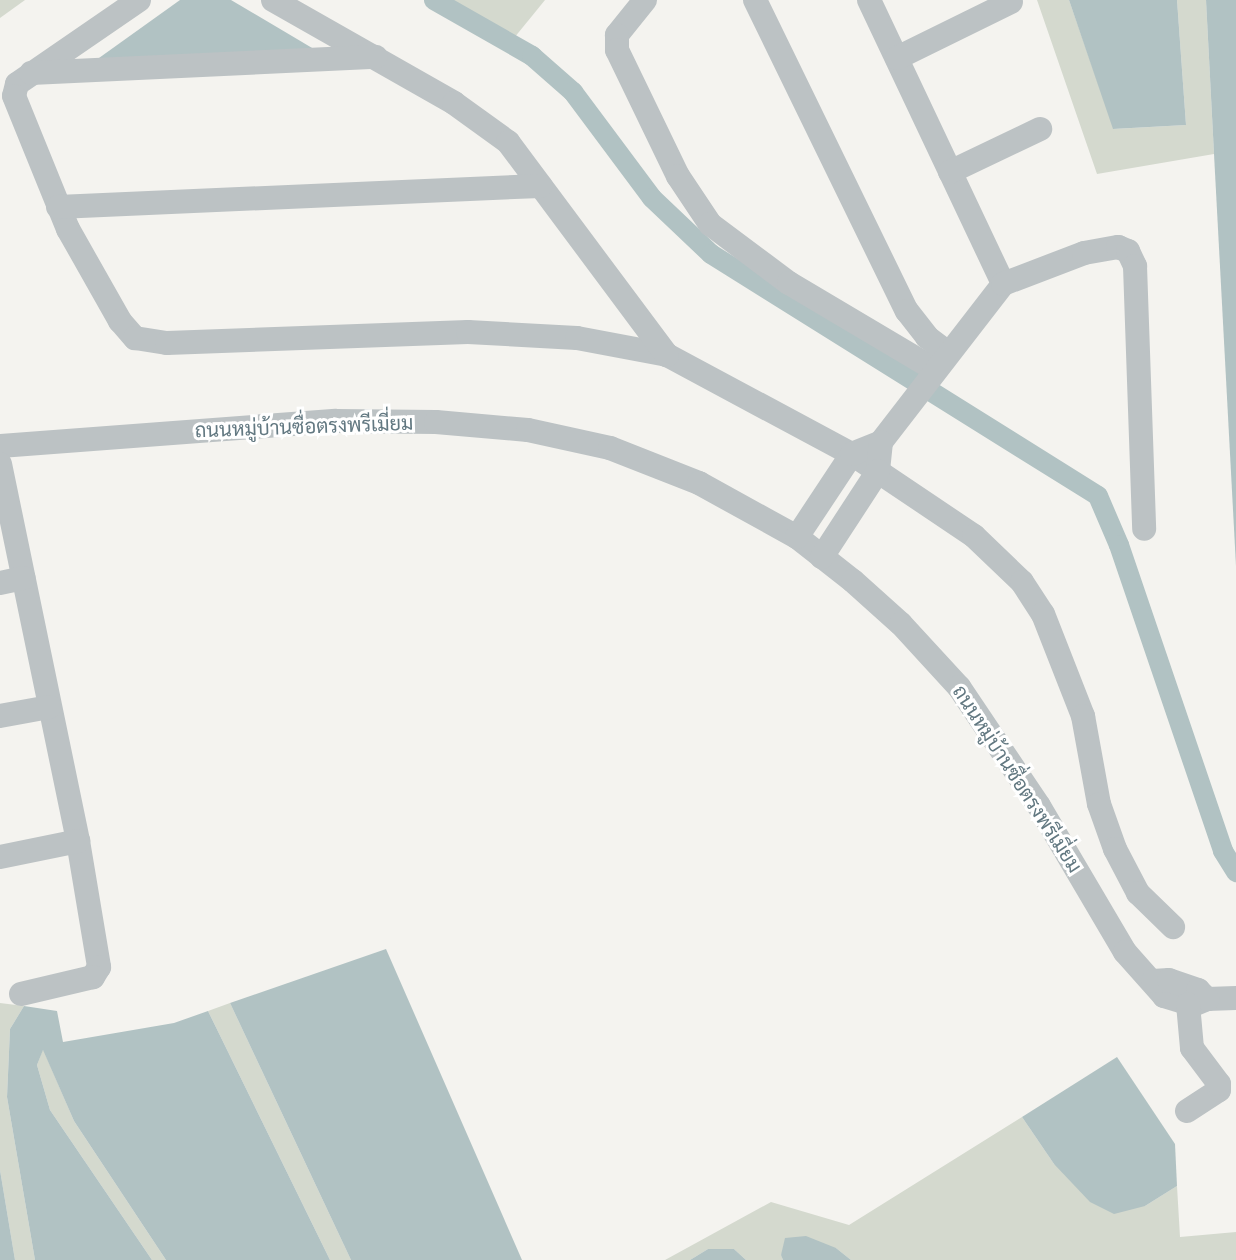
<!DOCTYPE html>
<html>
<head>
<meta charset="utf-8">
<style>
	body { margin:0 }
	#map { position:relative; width:1236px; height:1260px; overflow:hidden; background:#f4f3ef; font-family:"Work Sans",Sarabun,sans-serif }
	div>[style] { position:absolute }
	.green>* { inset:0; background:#d4d9ce }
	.water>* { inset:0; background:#b1c2c3 }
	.canal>* { height:20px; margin:-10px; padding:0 10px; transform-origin:10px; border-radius:10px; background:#b1c2c3 }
	.minor>* { height:24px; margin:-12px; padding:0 12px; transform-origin:12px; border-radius:12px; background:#bcc2c4 }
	span { translate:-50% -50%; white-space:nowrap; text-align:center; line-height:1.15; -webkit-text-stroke:6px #fff; paint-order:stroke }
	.street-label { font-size:20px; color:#627881 }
</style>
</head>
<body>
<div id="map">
	<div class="green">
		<div style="clip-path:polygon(0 0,25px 0,0 18px)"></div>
		<div style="clip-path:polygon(442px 0,545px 0,510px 43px)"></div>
		<div style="clip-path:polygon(1037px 0,1069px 0,1114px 129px,1186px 125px,1177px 0,1206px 0,1214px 154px,1097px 174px)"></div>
		<div style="clip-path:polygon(0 1003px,24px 1006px,10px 1029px,7px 1097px,35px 1260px,15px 1260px,0 1170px)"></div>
		<div style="clip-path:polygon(230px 1003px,351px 1260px,330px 1260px,208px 1011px)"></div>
		<div style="clip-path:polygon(43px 1049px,74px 1121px,166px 1260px,152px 1260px,50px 1110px,37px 1065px)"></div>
		<div style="clip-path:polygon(1022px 1117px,1054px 1164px,1145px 1206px,1177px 1186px,1180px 1237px,1236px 1232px,1236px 1260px,851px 1260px,836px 1248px,781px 1254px,783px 1260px,746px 1260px,734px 1249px,708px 1249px,690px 1260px,665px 1260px,771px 1202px,849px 1225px)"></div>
	</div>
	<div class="water">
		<div style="clip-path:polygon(180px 0,231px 0,329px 58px,92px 63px)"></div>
		<div style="clip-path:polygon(1069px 0,1177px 0,1186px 125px,1113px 129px)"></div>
		<div style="clip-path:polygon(1206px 0,1236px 0,1236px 566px,1214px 154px)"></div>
		<div style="clip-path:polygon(386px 949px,522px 1260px,351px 1260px,230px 1003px)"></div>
		<div style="clip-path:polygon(24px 1006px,57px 1011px,63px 1042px,174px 1023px,208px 1011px,330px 1260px,166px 1260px,74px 1121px,43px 1050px,37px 1065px,50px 1110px,152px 1260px,35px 1260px,7px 1097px,10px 1029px)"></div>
		<div style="clip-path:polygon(1117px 1057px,1175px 1144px,1177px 1186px,1145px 1206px,1114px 1214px,1090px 1202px,1054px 1164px,1022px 1117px)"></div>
		<div style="clip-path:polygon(0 1170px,15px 1260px,0 1260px)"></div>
		<div style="clip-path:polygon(806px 1236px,836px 1248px,851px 1260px,783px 1260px,781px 1255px,785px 1238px)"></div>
		<div style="clip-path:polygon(708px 1249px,734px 1249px,746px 1260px,690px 1260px)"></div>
	</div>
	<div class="canal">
		<div style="left:434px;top:0;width:113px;rotate:29.7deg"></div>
		<div style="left:532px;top:56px;width:55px;rotate:41.3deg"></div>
		<div style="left:573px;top:92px;width:132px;rotate:53.3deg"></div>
		<div style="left:652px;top:198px;width:81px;rotate:43.5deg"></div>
		<div style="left:711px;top:254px;width:456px;rotate:32deg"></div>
		<div style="left:1098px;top:496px;width:53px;rotate:66.8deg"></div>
		<div style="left:1119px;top:545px;width:323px;rotate:71.2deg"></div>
		<div style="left:1223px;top:851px;width:25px;rotate:58deg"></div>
	</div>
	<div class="minor">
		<div style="left:139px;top:0;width:148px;rotate:145.5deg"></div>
		<div style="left:17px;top:84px;width:12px;rotate:104deg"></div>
		<div style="left:14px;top:96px;width:144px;rotate:67.9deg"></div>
		<div style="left:68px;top:229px;width:106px;rotate:60.5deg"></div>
		<div style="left:120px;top:321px;width:23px;rotate:49deg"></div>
		<div style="left:135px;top:338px;width:32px;rotate:9deg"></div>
		<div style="left:167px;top:343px;width:301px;rotate:-2.1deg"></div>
		<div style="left:468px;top:332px;width:109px;rotate:3.2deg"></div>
		<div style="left:577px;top:338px;width:92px;rotate:10.7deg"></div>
		<div style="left:667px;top:355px;width:210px;rotate:28.2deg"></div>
		<div style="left:852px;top:454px;width:147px;rotate:33.9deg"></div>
		<div style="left:974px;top:536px;width:66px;rotate:43.8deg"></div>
		<div style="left:1022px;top:582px;width:38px;rotate:57deg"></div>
		<div style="left:1043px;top:614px;width:110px;rotate:68.6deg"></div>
		<div style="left:1083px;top:716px;width:89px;rotate:79.7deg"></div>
		<div style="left:1099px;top:804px;width:48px;rotate:70.4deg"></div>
		<div style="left:1115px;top:849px;width:50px;rotate:62.4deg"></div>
		<div style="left:1138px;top:893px;width:49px;rotate:44.2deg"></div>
		<div style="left:273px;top:0;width:208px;rotate:29.6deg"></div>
		<div style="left:454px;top:103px;width:67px;rotate:35.8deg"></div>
		<div style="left:508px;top:142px;width:266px;rotate:53.3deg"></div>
		<div style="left:645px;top:0;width:45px;rotate:128.7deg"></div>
		<div style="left:617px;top:35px;width:15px;rotate:90deg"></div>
		<div style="left:617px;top:50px;width:140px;rotate:64.2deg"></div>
		<div style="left:678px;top:176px;width:58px;rotate:56.3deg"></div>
		<div style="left:710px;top:224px;width:99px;rotate:36.8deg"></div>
		<div style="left:789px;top:283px;width:169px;rotate:30.7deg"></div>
		<div style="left:755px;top:0;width:346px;rotate:64deg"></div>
		<div style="left:907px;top:311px;width:33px;rotate:52deg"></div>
		<div style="left:927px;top:337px;width:25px;rotate:37deg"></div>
		<div style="left:869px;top:0;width:314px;rotate:64.7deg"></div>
		<div style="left:897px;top:58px;width:127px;rotate:-26.2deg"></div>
		<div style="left:31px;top:73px;width:345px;rotate:-2.7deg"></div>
		<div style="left:950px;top:172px;width:100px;rotate:-25.5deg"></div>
		<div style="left:58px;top:207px;width:483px;rotate:-2.5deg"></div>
		<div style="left:881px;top:442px;width:200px;rotate:-52.3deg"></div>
		<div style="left:1003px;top:284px;width:87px;rotate:-20.9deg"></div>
		<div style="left:1084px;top:253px;width:35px;rotate:-10deg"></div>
		<div style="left:1118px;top:247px;width:11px;rotate:22deg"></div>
		<div style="left:1128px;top:251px;width:17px;rotate:65deg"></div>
		<div style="left:1135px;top:266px;width:263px;rotate:88deg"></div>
		<div style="left:0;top:446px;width:337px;rotate:-4.3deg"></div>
		<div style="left:336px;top:421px;width:100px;rotate:0.6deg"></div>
		<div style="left:436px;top:422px;width:92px;rotate:5deg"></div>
		<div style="left:528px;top:430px;width:84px;rotate:12.4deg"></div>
		<div style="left:610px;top:448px;width:96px;rotate:21.5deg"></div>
		<div style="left:699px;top:483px;width:112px;rotate:28.9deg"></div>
		<div style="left:797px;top:537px;width:71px;rotate:38.2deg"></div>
		<div style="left:853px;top:581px;width:64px;rotate:41.9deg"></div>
		<div style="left:901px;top:624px;width:86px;rotate:47.4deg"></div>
		<div style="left:959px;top:687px;width:143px;rotate:56.1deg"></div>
		<div style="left:1039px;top:806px;width:169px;rotate:59.5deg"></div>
		<div style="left:1125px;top:952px;width:59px;rotate:48.4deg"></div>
		<div style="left:1164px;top:996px;width:30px;rotate:17deg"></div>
		<div style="left:1193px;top:1005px;width:15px;rotate:-23deg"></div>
		<div style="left:1207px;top:999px;width:29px;rotate:-2deg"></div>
		<div style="left:0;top:464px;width:385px;rotate:78.3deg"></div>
		<div style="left:78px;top:841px;width:128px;rotate:80.5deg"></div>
		<div style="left:99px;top:967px;width:12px;rotate:121deg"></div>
		<div style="left:93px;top:977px;width:74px;rotate:166.7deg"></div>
		<div style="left:797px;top:537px;width:100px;rotate:-56.5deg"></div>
		<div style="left:852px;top:454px;width:31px;rotate:-22deg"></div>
		<div style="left:881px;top:442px;width:29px;rotate:96deg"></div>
		<div style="left:878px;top:471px;width:103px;rotate:123.1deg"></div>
		<div style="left:0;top:583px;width:24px;rotate:-12deg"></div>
		<div style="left:0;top:716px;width:50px;rotate:-10.4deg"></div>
		<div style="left:0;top:857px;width:80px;rotate:-11.6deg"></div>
		<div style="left:1153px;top:981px;width:16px;rotate:-4deg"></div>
		<div style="left:1169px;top:980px;width:31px;rotate:19deg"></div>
		<div style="left:1198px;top:990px;width:13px;rotate:45deg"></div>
		<div style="left:1187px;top:1111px;width:38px;rotate:-33deg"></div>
		<div style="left:1219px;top:1090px;width:6px;rotate:-90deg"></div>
		<div style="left:1219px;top:1084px;width:45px;rotate:-126.9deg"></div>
		<div style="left:1192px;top:1048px;width:44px;rotate:-95.2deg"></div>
	</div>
	<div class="street-label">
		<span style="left:304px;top:427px;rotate:-2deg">ถนนหมู่บ้านซื่อตรงพรีเมี่ยม</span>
		<span style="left:1017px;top:779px;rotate:57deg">ถนนหมู่บ้านซื่อตรงพรีเมี่ยม</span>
	</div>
</div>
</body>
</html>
